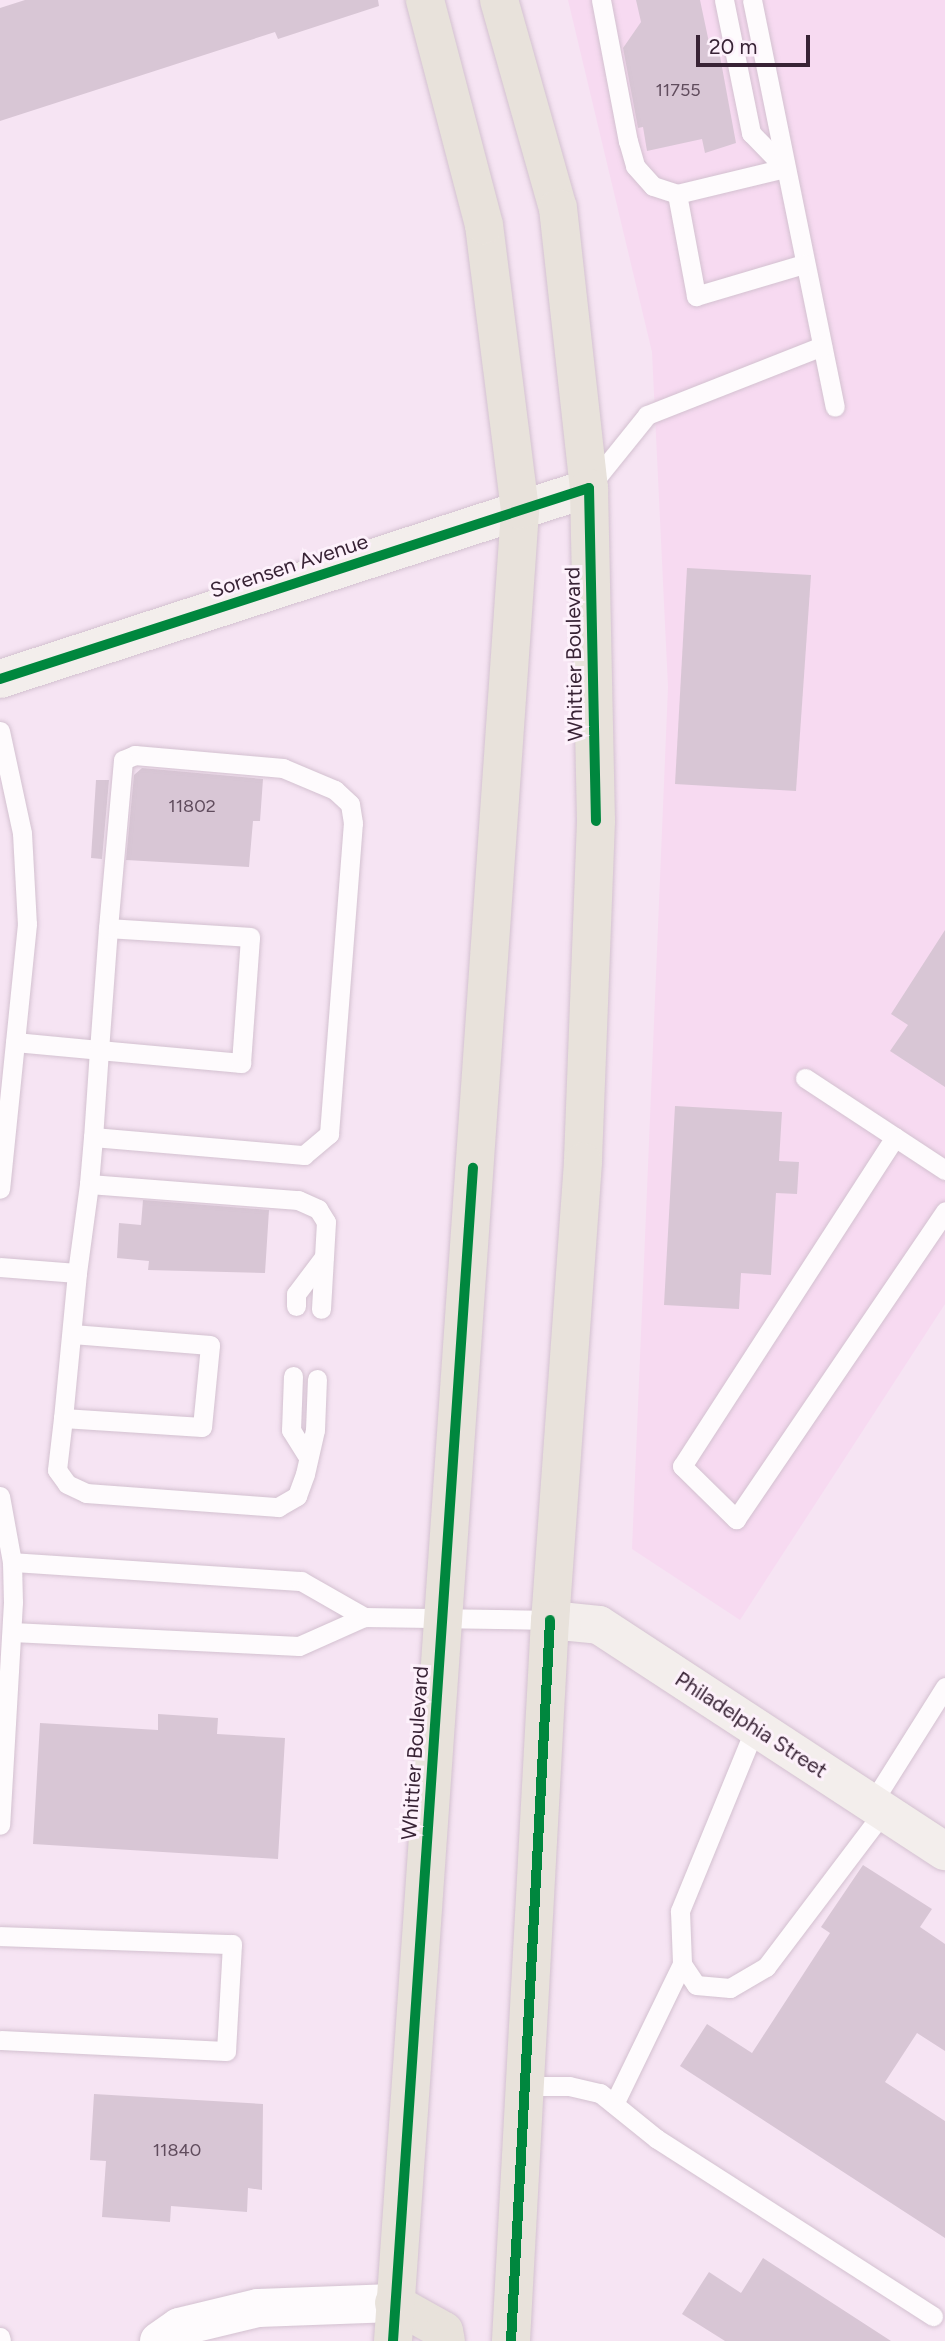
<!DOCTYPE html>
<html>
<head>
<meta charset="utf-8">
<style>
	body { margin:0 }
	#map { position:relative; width:945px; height:2341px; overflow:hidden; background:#f6e4f3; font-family:Figtree,sans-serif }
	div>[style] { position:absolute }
	.built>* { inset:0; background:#f7daf1 }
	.building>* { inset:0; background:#d8c6d5 }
	.roads { filter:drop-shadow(0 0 2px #d3c1d0) drop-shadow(0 0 2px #d3c1d0) }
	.lane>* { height:19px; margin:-9.5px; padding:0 9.5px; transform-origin:9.5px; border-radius:9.5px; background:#fefbfd }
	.street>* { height:38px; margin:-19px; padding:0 19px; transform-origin:19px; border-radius:19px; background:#fefbfd }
	.secondary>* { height:38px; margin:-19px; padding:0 19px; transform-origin:19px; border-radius:19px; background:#f3eeec }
	.primary>* { height:38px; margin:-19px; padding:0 19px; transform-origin:19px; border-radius:19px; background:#e8e2db }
	.cycleway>* { height:10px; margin:-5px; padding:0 5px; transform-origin:5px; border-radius:5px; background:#00873e }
	span { translate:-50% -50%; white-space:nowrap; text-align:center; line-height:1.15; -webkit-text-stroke:6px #fdf1fb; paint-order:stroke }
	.number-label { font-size:18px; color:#604c5d }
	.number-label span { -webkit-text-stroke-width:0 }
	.street-label { font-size:21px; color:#382335 }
	.scale { position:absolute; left:696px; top:35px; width:114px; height:32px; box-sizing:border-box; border:4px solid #382335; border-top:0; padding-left:9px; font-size:21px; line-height:24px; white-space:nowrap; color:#382335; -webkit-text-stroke:5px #fdf1fb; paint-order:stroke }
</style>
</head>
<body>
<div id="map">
	<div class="built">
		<div style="clip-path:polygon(568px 0,945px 0,945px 1304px,740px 1620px,632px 1549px,668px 687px,652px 352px)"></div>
	</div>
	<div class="building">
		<div style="clip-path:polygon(25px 0,378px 0,379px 6px,278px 39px,275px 32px,0 121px,0 8px)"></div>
		<div style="clip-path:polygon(636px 0,700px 0,711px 52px,719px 51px,736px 143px,705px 153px,702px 139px,647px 151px,643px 127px,638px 128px,623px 48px,641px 22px)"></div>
		<div style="clip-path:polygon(687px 568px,811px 575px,796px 791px,675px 784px)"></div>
		<div style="clip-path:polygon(142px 768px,263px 779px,260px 821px,253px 821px,249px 867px,126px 860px,134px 775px)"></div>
		<div style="clip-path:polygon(96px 780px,109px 780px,102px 859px,91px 858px)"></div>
		<div style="clip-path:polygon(945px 930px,945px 1087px,890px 1051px,908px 1025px,891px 1014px)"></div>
		<div style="clip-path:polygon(675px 1106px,782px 1112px,779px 1161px,799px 1162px,797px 1194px,776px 1193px,771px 1275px,741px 1273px,739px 1309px,664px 1305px)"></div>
		<div style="clip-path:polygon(143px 1200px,269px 1210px,265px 1273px,148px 1270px,149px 1261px,117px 1258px,119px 1223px,141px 1225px)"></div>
		<div style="clip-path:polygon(158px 1714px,218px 1718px,217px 1734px,285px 1738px,278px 1859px,33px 1844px,40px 1723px,158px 1730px)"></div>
		<div style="clip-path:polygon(863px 1865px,932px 1909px,920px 1927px,945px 1944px,945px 2051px,917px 2033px,885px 2082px,945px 2121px,945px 2238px,680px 2066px,707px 2024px,752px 2053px,830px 1933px,821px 1927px)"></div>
		<div style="clip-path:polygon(94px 2094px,263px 2104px,262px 2190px,248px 2188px,247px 2212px,171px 2206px,170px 2222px,102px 2217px,106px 2161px,90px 2160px)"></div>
		<div style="clip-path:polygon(763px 2258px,891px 2341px,725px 2341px,682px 2314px,709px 2272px,741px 2293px)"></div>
	</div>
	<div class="roads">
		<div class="lane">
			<div style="left:601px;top:0;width:144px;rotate:79.2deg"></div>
			<div style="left:628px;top:141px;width:26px;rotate:74deg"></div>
			<div style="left:635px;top:166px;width:27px;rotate:48deg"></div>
			<div style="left:653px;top:186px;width:25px;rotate:18deg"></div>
			<div style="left:677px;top:194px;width:111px;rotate:-13.5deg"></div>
			<div style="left:724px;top:0;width:136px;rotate:78.5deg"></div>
			<div style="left:751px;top:133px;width:49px;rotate:45.8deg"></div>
			<div style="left:752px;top:0;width:415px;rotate:78.5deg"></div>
			<div style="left:677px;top:194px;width:104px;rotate:79.4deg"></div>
			<div style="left:696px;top:296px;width:113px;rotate:-16.5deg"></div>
			<div style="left:590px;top:486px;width:91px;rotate:-51.2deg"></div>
			<div style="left:647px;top:415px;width:188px;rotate:-21.5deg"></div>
			<div style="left:0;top:731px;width:104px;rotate:77.8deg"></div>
			<div style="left:22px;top:833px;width:91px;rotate:86.9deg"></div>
			<div style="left:27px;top:924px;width:266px;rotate:95.8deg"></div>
			<div style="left:15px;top:1042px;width:84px;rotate:5.4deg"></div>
			<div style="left:99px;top:1050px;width:143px;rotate:5.2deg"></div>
			<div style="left:241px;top:1063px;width:126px;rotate:-85.9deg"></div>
			<div style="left:250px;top:937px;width:142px;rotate:-176.4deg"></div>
			<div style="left:108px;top:928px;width:122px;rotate:94.2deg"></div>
			<div style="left:99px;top:1050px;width:87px;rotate:93.9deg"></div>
			<div style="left:93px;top:1137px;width:47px;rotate:94.9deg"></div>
			<div style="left:89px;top:1184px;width:90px;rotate:97.7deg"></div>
			<div style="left:77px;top:1273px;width:146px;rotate:95.5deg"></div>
			<div style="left:63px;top:1418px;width:139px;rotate:3.7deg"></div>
			<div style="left:202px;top:1427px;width:82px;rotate:-84.4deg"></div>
			<div style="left:210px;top:1345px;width:138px;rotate:-175.4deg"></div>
			<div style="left:805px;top:1078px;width:168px;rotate:33.3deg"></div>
			<div style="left:93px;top:1137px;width:212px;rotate:4.9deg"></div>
			<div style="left:304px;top:1155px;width:33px;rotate:-40deg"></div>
			<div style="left:329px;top:1134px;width:312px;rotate:-85.6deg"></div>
			<div style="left:353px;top:823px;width:19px;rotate:-99deg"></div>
			<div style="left:350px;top:804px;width:21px;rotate:-137deg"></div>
			<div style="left:335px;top:790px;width:56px;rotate:-157.1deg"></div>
			<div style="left:283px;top:768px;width:149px;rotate:-175deg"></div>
			<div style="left:135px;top:755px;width:13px;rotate:157deg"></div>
			<div style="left:123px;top:760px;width:169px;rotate:95.1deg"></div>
			<div style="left:895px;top:1137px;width:392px;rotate:122.9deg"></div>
			<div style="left:682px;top:1466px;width:76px;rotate:44.5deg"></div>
			<div style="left:736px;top:1519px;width:372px;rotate:-55.8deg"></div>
			<div style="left:89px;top:1184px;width:210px;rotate:4.4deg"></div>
			<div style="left:298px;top:1200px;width:22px;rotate:24deg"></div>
			<div style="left:318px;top:1209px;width:15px;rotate:58deg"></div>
			<div style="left:326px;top:1222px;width:87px;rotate:93.3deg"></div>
			<div style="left:0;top:1267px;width:77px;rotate:4.5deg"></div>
			<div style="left:296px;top:1306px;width:12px;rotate:-90deg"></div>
			<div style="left:296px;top:1294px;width:46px;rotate:-52.9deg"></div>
			<div style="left:293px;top:1376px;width:54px;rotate:92.1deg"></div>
			<div style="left:291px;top:1430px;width:31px;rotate:58deg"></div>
			<div style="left:63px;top:1418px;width:52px;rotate:96.6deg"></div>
			<div style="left:57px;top:1470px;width:17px;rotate:54deg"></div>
			<div style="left:67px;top:1484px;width:21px;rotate:25deg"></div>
			<div style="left:86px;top:1493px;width:193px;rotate:4.2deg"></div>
			<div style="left:278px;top:1507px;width:22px;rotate:-30deg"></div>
			<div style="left:297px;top:1496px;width:23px;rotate:-70deg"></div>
			<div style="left:305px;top:1474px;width:45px;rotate:-77.2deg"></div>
			<div style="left:315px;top:1430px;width:51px;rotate:-87.8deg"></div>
			<div style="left:0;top:1496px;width:67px;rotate:79.7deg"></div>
			<div style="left:12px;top:1562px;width:40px;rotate:88.6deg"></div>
			<div style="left:13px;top:1602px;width:223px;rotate:93.3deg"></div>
			<div style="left:12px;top:1562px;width:290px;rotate:3.8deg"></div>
			<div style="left:301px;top:1581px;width:73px;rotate:29.7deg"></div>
			<div style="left:12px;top:1632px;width:287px;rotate:2.8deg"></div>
			<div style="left:299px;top:1646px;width:71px;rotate:-24deg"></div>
			<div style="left:364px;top:1617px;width:186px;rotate:0.9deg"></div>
			<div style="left:755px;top:1728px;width:198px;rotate:112.3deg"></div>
			<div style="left:680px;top:1911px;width:53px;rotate:87.8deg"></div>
			<div style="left:682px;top:1964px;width:25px;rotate:56deg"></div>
			<div style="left:696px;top:1985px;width:34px;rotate:5deg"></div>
			<div style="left:730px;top:1988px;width:42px;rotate:-30.3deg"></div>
			<div style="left:766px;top:1967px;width:196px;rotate:-52.9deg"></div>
			<div style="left:872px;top:1803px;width:137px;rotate:-57.8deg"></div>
			<div style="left:0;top:1936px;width:232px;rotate:2deg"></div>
			<div style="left:232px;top:1944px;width:107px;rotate:93.2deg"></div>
			<div style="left:226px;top:2051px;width:226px;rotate:-177.2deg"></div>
			<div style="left:525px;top:2086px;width:44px"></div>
			<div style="left:569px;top:2086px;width:32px;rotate:13deg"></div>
			<div style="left:600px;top:2093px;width:73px;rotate:38.9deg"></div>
			<div style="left:657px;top:2139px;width:328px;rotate:32.7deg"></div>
			<div style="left:614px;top:2104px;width:156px;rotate:-64.1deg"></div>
			<div style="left:0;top:2337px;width:4px;rotate:76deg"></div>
		</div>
		<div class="street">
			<div style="left:159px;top:2341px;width:24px;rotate:-35deg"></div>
			<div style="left:179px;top:2327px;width:81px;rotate:-13.5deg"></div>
			<div style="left:258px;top:2308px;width:136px;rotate:-2.1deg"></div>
		</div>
		<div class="secondary">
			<div style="left:0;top:679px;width:619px;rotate:-17.97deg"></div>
			<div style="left:550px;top:1620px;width:49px;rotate:5.8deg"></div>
			<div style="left:599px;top:1625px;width:413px;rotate:33.2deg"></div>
		</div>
		<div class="primary">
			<div style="left:499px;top:0;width:216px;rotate:74.2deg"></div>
			<div style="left:558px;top:208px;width:282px;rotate:83.7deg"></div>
			<div style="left:589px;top:488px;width:333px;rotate:88.8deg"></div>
			<div style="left:596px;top:821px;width:341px;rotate:92.2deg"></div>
			<div style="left:583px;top:1162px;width:459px;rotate:94.1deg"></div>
			<div style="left:550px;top:1620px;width:722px;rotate:93.1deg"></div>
			<div style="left:394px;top:2303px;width:57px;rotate:29.2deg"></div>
			<div style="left:444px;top:2331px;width:10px;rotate:79deg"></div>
			<div style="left:393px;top:2341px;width:1835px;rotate:-86.03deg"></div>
			<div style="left:520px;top:510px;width:287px;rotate:-97.2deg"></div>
			<div style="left:484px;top:225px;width:233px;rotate:-104.7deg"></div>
		</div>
	</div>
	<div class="cycleway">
		<div style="left:0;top:679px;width:619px;rotate:-17.97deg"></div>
		<div style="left:589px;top:488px;width:333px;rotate:88.8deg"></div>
		<div style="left:393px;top:2341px;width:1176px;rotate:-86.1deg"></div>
		<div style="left:511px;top:2341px;width:722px;rotate:-86.9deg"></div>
	</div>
	<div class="number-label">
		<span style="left:678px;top:90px">11755</span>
		<span style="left:192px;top:806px">11802</span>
		<span style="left:177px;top:2150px">11840</span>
	</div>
	<div class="street-label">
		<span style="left:289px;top:566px;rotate:-18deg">Sorensen Avenue</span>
		<span style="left:574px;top:654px;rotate:-91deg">Whittier Boulevard</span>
		<span style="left:751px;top:1725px;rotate:33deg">Philadelphia Street</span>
		<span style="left:415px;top:1753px;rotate:-86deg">Whittier Boulevard</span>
	</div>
	<div class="scale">20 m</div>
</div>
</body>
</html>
